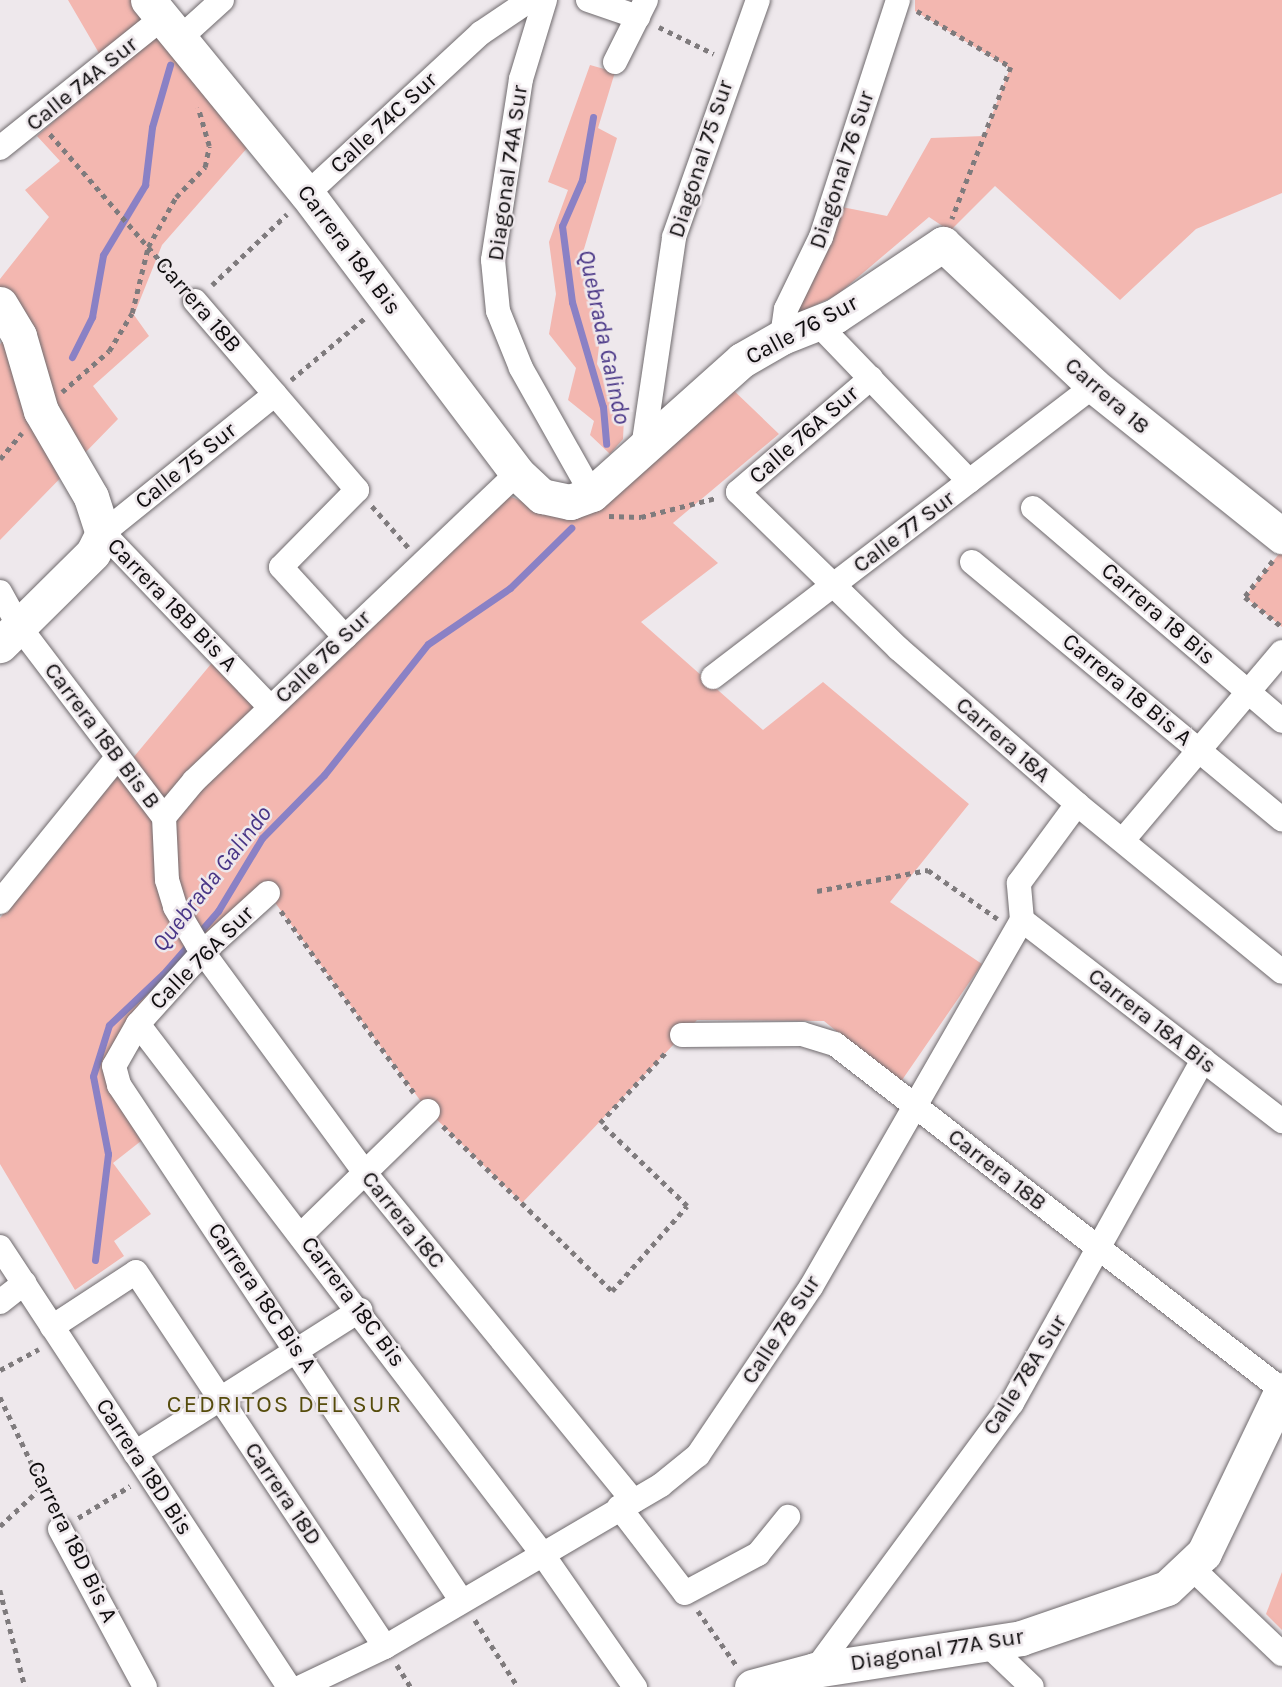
<!DOCTYPE html>
<html>
<head>
<meta charset="utf-8">
<style>
	body { margin:0 }
	#map { position:relative; width:1282px; height:1687px; overflow:hidden; background:#eee8ec; font-family:Karla,sans-serif }
	div>[style] { position:absolute }
	.green>* { inset:0; background:#f3b7b0 }
	.stream>* { height:7px; margin:-3.5px; padding:0 3.5px; transform-origin:3.5px; border-radius:3.5px; background:#8a81c5 }
	.path>* { height:4.5px; margin-top:-2.25px; transform-origin:0; background:repeating-linear-gradient(90deg,#7f7b7d 0 5px,transparent 0 10px) }
	.roads { filter:drop-shadow(0 0 2px #6f6a6d) drop-shadow(0 0 2px #6f6a6d) }
	.street>* { height:24px; margin:-12px; padding:0 12px; transform-origin:12px; border-radius:12px; background:#fff }
	.secondary>* { height:35px; margin:-17.5px; padding:0 17.5px; transform-origin:17.5px; border-radius:17.5px; background:#fff }
	span { translate:-50% -50%; white-space:nowrap; text-align:center; line-height:1.15; -webkit-text-stroke:5px #eee8ec; paint-order:stroke }
	.street-label { font-size:23px; color:#0f0d0e }
	.water-label { font-size:24px; color:#483586; font-style:italic }
	.neighbourhood-label { font-size:24px; color:#564c0c; letter-spacing:2px }
</style>
</head>
<body>
<div id="map">
	<div class="green">
		<div style="clip-path:polygon(68px 0,133px 0,248px 147px,162px 245px,134px 315px,149px 336px,93px 386px,118px 419px,0 540px,0 344px,6px 338px,0 330px,0 279px,49px 217px,25px 190px,60px 161px,37px 136px,110px 72px)"></div>
		<div style="clip-path:polygon(915px 0,1282px 0,1282px 193px,1196px 229px,1120px 300px,995px 186px,950px 231px,929px 217px,837px 295px,796px 314px,837px 206px,887px 216px,931px 138px,984px 136px,1010px 68px,915px 11px)"></div>
		<div style="clip-path:polygon(590px 65px,615px 72px,598px 128px,617px 138px,581px 259px,600px 337px,597px 364px,624px 418px,623px 439px,610px 454px,590px 435px,594px 421px,568px 400px,576px 368px,549px 334px,556px 294px,549px 242px,568px 190px,548px 182px)"></div>
		<div style="clip-path:polygon(729px 386px,779px 434px,673px 523px,718px 563px,641px 622px,763px 730px,823px 682px,969px 804px,890px 902px,982px 964px,900px 1083px,824px 1021px,697px 1020px,522px 1203px,428px 1111px,268px 893px,190px 957px,110px 1088px,141px 1141px,113px 1163px,151px 1214px,114px 1241px,124px 1256px,75px 1290px,0 1164px,0 918px,216px 658px,271px 715px,509px 496px,546px 511px)"></div>
		<div style="clip-path:polygon(1282px 550px,1282px 627px,1245px 597px)"></div>
		<div style="clip-path:polygon(1282px 1572px,1282px 1630px,1266px 1614px)"></div>
	</div>
	<div class="stream">
		<div style="left:593px;top:117px;width:64px;rotate:99.9deg"></div>
		<div style="left:582px;top:180px;width:50px;rotate:113.5deg"></div>
		<div style="left:562px;top:226px;width:77px;rotate:82.5deg"></div>
		<div style="left:572px;top:302px;width:109px;rotate:73.6deg"></div>
		<div style="left:603px;top:407px;width:37px;rotate:85deg"></div>
		<div style="left:72px;top:357px;width:45px;rotate:-63.4deg"></div>
		<div style="left:92px;top:317px;width:63px;rotate:-79.9deg"></div>
		<div style="left:103px;top:255px;width:82px;rotate:-59deg"></div>
		<div style="left:145px;top:185px;width:58px;rotate:-83.1deg"></div>
		<div style="left:152px;top:127px;width:65px;rotate:-73.8deg"></div>
		<div style="left:95px;top:1260px;width:107px;rotate:-83deg"></div>
		<div style="left:108px;top:1154px;width:79px;rotate:-100.9deg"></div>
		<div style="left:93px;top:1076px;width:53px;rotate:-72.6deg"></div>
		<div style="left:109px;top:1025px;width:74px;rotate:-43.4deg"></div>
		<div style="left:163px;top:974px;width:84px;rotate:-48.9deg"></div>
		<div style="left:218px;top:911px;width:85px;rotate:-58.9deg"></div>
		<div style="left:262px;top:838px;width:88px;rotate:-45.5deg"></div>
		<div style="left:324px;top:775px;width:167px;rotate:-51.6deg"></div>
		<div style="left:428px;top:644px;width:99px;rotate:-34.3deg"></div>
		<div style="left:510px;top:588px;width:86px;rotate:-44.5deg"></div>
	</div>
	<div class="path">
		<div style="left:917px;top:11px;width:109px;rotate:30.8deg"></div>
		<div style="left:1011px;top:67px;width:163px;rotate:111.2deg"></div>
		<div style="left:659px;top:27px;width:61px;rotate:26.1deg"></div>
		<div style="left:50px;top:134px;width:201px;rotate:49deg"></div>
		<div style="left:212px;top:285px;width:103px;rotate:-43.4deg"></div>
		<div style="left:291px;top:380px;width:97px;rotate:-40deg"></div>
		<div style="left:62px;top:392px;width:62px;rotate:-41.1deg"></div>
		<div style="left:109px;top:351px;width:44px;rotate:-58.8deg"></div>
		<div style="left:132px;top:313px;width:68px;rotate:-76.4deg"></div>
		<div style="left:148px;top:247px;width:57px;rotate:-60.8deg"></div>
		<div style="left:176px;top:197px;width:42px;rotate:-46deg"></div>
		<div style="left:205px;top:167px;width:21px;rotate:-79deg"></div>
		<div style="left:209px;top:146px;width:40px;rotate:-106deg"></div>
		<div style="left:0;top:459px;width:34px;rotate:-50deg"></div>
		<div style="left:372px;top:506px;width:55px;rotate:48.7deg"></div>
		<div style="left:609px;top:516px;width:32px;rotate:2deg"></div>
		<div style="left:641px;top:517px;width:77px;rotate:-14.2deg"></div>
		<div style="left:1273px;top:561px;width:46px;rotate:127.9deg"></div>
		<div style="left:1245px;top:597px;width:48px;rotate:39deg"></div>
		<div style="left:817px;top:891px;width:113px;rotate:-10.7deg"></div>
		<div style="left:928px;top:870px;width:85px;rotate:35deg"></div>
		<div style="left:281px;top:911px;width:225px;rotate:53.8deg"></div>
		<div style="left:443px;top:1126px;width:236px;rotate:44.3deg"></div>
		<div style="left:612px;top:1291px;width:113px;rotate:-48.6deg"></div>
		<div style="left:687px;top:1206px;width:120px;rotate:-136.3deg"></div>
		<div style="left:600px;top:1123px;width:98px;rotate:-47.1deg"></div>
		<div style="left:0;top:1370px;width:44px;rotate:-28.3deg"></div>
		<div style="left:0;top:1397px;width:125px;rotate:64.5deg"></div>
		<div style="left:78px;top:1518px;width:61px;rotate:-31.6deg"></div>
		<div style="left:0;top:1526px;width:62px;rotate:-43deg"></div>
		<div style="left:0;top:1590px;width:100px;rotate:75.5deg"></div>
		<div style="left:698px;top:1611px;width:67px;rotate:54.7deg"></div>
		<div style="left:475px;top:1620px;width:80px;rotate:57.3deg"></div>
		<div style="left:397px;top:1665px;width:26px;rotate:58deg"></div>
	</div>
	<div class="roads">
		<div class="street">
			<div style="left:545px;top:0;width:83px;rotate:106.9deg"></div>
			<div style="left:521px;top:79px;width:183px;rotate:98.8deg"></div>
			<div style="left:493px;top:260px;width:51px;rotate:84.4deg"></div>
			<div style="left:498px;top:311px;width:61px;rotate:68deg"></div>
			<div style="left:521px;top:368px;width:145px;rotate:60.6deg"></div>
			<div style="left:588px;top:0;width:53px;rotate:18.8deg"></div>
			<div style="left:179px;top:39px;width:58px;rotate:-42.2deg"></div>
			<div style="left:615px;top:62px;width:69px;rotate:-63.4deg"></div>
			<div style="left:0;top:148px;width:208px;rotate:-38.7deg"></div>
			<div style="left:307px;top:194px;width:237px;rotate:-42.8deg"></div>
			<div style="left:481px;top:33px;width:59px;rotate:-34deg"></div>
			<div style="left:195px;top:301px;width:249px;rotate:49.4deg"></div>
			<div style="left:357px;top:490px;width:108px;rotate:134.6deg"></div>
			<div style="left:281px;top:567px;width:95px;rotate:47.6deg"></div>
			<div style="left:818px;top:324px;width:218px;rotate:46.1deg"></div>
			<div style="left:782px;top:337px;width:28px;rotate:-82deg"></div>
			<div style="left:786px;top:309px;width:80px;rotate:-64.1deg"></div>
			<div style="left:821px;top:237px;width:249px;rotate:-72deg"></div>
			<div style="left:871px;top:378px;width:175px;rotate:139.4deg"></div>
			<div style="left:738px;top:492px;width:225px;rotate:44.3deg"></div>
			<div style="left:899px;top:649px;width:236px;rotate:41deg"></div>
			<div style="left:1077px;top:804px;width:265px;rotate:39.3deg"></div>
			<div style="left:643px;top:448px;width:213px;rotate:-81.6deg"></div>
			<div style="left:674px;top:237px;width:251px;rotate:-70.5deg"></div>
			<div style="left:1033px;top:508px;width:328px;rotate:40.5deg"></div>
			<div style="left:972px;top:562px;width:403px;rotate:39.7deg"></div>
			<div style="left:0;top:592px;width:38px;rotate:61deg"></div>
			<div style="left:18px;top:625px;width:241px;rotate:52.8deg"></div>
			<div style="left:164px;top:817px;width:63px;rotate:87.3deg"></div>
			<div style="left:167px;top:880px;width:28px;rotate:73deg"></div>
			<div style="left:175px;top:907px;width:43px;rotate:59.3deg"></div>
			<div style="left:197px;top:944px;width:284px;rotate:53.7deg"></div>
			<div style="left:365px;top:1173px;width:424px;rotate:50.7deg"></div>
			<div style="left:713px;top:677px;width:479px;rotate:-37.4deg"></div>
			<div style="left:270px;top:707px;width:241px;rotate:-133.8deg"></div>
			<div style="left:103px;top:533px;width:221px;rotate:-38.9deg"></div>
			<div style="left:164px;top:817px;width:47px;rotate:-50.2deg"></div>
			<div style="left:194px;top:781px;width:446px;rotate:-43.6deg"></div>
			<div style="left:1123px;top:840px;width:246px;rotate:-49.8deg"></div>
			<div style="left:268px;top:893px;width:88px;rotate:137.8deg"></div>
			<div style="left:203px;top:952px;width:97px;rotate:132.1deg"></div>
			<div style="left:138px;top:1024px;width:48px;rotate:119.7deg"></div>
			<div style="left:114px;top:1066px;width:20px;rotate:75deg"></div>
			<div style="left:119px;top:1085px;width:618px;rotate:56.41deg"></div>
			<div style="left:0;top:902px;width:184px;rotate:-51deg"></div>
			<div style="left:1022px;top:920px;width:329px;rotate:37.7deg"></div>
			<div style="left:138px;top:1024px;width:664px;rotate:52.65deg"></div>
			<div style="left:541px;top:1552px;width:165px;rotate:55.2deg"></div>
			<div style="left:682px;top:1035px;width:120px;rotate:-0.5deg"></div>
			<div style="left:802px;top:1034px;width:34px;rotate:17deg"></div>
			<div style="left:835px;top:1044px;width:565px;rotate:37.74deg"></div>
			<div style="left:302px;top:1234px;width:176px;rotate:-44.3deg"></div>
			<div style="left:0;top:1247px;width:526px;rotate:56.7deg"></div>
			<div style="left:0;top:1302px;width:31px;rotate:-38deg"></div>
			<div style="left:52px;top:1327px;width:100px;rotate:-33.2deg"></div>
			<div style="left:136px;top:1272px;width:450px;rotate:56.4deg"></div>
			<div style="left:135px;top:1453px;width:267px;rotate:-32.4deg"></div>
			<div style="left:619px;top:1507px;width:108px;rotate:52.5deg"></div>
			<div style="left:685px;top:1593px;width:83px;rotate:-28.1deg"></div>
			<div style="left:758px;top:1554px;width:48px;rotate:-51deg"></div>
			<div style="left:60px;top:1529px;width:179px;rotate:61.7deg"></div>
			<div style="left:1193px;top:1569px;width:123px;rotate:43.7deg"></div>
			<div style="left:989px;top:1646px;width:59px;rotate:43.6deg"></div>
			<div style="left:815px;top:1670px;width:332px;rotate:-53.6deg"></div>
			<div style="left:1012px;top:1403px;width:393px;rotate:-60.9deg"></div>
			<div style="left:301px;top:1687px;width:93px;rotate:-25.5deg"></div>
			<div style="left:385px;top:1647px;width:320px;rotate:-30.4deg"></div>
			<div style="left:661px;top:1485px;width:48px;rotate:-39deg"></div>
			<div style="left:698px;top:1455px;width:202px;rotate:-56.1deg"></div>
			<div style="left:811px;top:1287px;width:423px;rotate:-60.1deg"></div>
			<div style="left:1022px;top:920px;width:37px;rotate:-95deg"></div>
			<div style="left:1019px;top:883px;width:98px;rotate:-53.7deg"></div>
		</div>
		<div class="secondary">
			<div style="left:148px;top:0;width:251px;rotate:50.7deg"></div>
			<div style="left:307px;top:194px;width:349px;rotate:53deg"></div>
			<div style="left:517px;top:473px;width:34px;rotate:43deg"></div>
			<div style="left:542px;top:496px;width:29px;rotate:12deg"></div>
			<div style="left:570px;top:502px;width:23px;rotate:-20deg"></div>
			<div style="left:592px;top:494px;width:201px;rotate:-41.8deg"></div>
			<div style="left:742px;top:360px;width:46px;rotate:-29.9deg"></div>
			<div style="left:782px;top:337px;width:57px;rotate:-21.6deg"></div>
			<div style="left:835px;top:316px;width:130px;rotate:-33.7deg"></div>
			<div style="left:943px;top:244px;width:207px;rotate:43.2deg"></div>
			<div style="left:1094px;top:386px;width:241px;rotate:38.6deg"></div>
			<div style="left:0;top:304px;width:37px;rotate:59deg"></div>
			<div style="left:19px;top:336px;width:78px;rotate:73.7deg"></div>
			<div style="left:41px;top:411px;width:99px;rotate:59.8deg"></div>
			<div style="left:91px;top:497px;width:38px;rotate:72deg"></div>
			<div style="left:103px;top:533px;width:22px;rotate:117deg"></div>
			<div style="left:93px;top:553px;width:131px;rotate:135.3deg"></div>
			<div style="left:752px;top:1687px;width:65px;rotate:-15.1deg"></div>
			<div style="left:815px;top:1670px;width:208px;rotate:-8.8deg"></div>
			<div style="left:1021px;top:1638px;width:154px;rotate:-18.9deg"></div>
			<div style="left:1167px;top:1588px;width:51px;rotate:-43.4deg"></div>
			<div style="left:1204px;top:1553px;width:181px;rotate:-64.4deg"></div>
		</div>
	</div>
	<div class="street-label">
		<span style="left:82px;top:84px;rotate:-39deg">Calle 74A Sur</span>
		<span style="left:384px;top:123px;rotate:-43deg">Calle 74C Sur</span>
		<span style="left:701px;top:159px;rotate:-72deg">Diagonal 75 Sur</span>
		<span style="left:842px;top:170px;rotate:-72deg">Diagonal 76 Sur</span>
		<span style="left:508px;top:173px;rotate:-82deg">Diagonal 74A Sur</span>
		<span style="left:349px;top:250px;rotate:53deg">Carrera 18A Bis</span>
		<span style="left:198px;top:305px;rotate:49deg">Carrera 18B</span>
		<span style="left:802px;top:330px;rotate:-28deg">Calle 76 Sur</span>
		<span style="left:1107px;top:396px;rotate:41deg">Carrera 18</span>
		<span style="left:804px;top:435px;rotate:-41deg">Calle 76A Sur</span>
		<span style="left:186px;top:466px;rotate:-39deg">Calle 75 Sur</span>
		<span style="left:904px;top:532px;rotate:-37deg">Calle 77 Sur</span>
		<span style="left:172px;top:605px;rotate:46deg">Carrera 18B Bis A</span>
		<span style="left:1158px;top:614px;rotate:41deg">Carrera 18 Bis</span>
		<span style="left:323px;top:657px;rotate:-44deg">Calle 76 Sur</span>
		<span style="left:1127px;top:690px;rotate:40deg">Carrera 18 Bis A</span>
		<span style="left:102px;top:736px;rotate:53deg">Carrera 18B Bis B</span>
		<span style="left:1003px;top:740px;rotate:41deg">Carrera 18A</span>
		<span style="left:202px;top:958px;rotate:-45deg">Calle 76A Sur</span>
		<span style="left:1152px;top:1021px;rotate:38deg">Carrera 18A Bis</span>
		<span style="left:997px;top:1170px;rotate:38deg">Carrera 18B</span>
		<span style="left:403px;top:1220px;rotate:51deg">Carrera 18C</span>
		<span style="left:262px;top:1298px;rotate:56deg">Carrera 18C Bis A</span>
		<span style="left:353px;top:1302px;rotate:53deg">Carrera 18C Bis</span>
		<span style="left:781px;top:1330px;rotate:-57deg">Calle 78 Sur</span>
		<span style="left:1025px;top:1375px;rotate:-58deg">Calle 78A Sur</span>
		<span style="left:144px;top:1467px;rotate:57deg">Carrera 18D Bis</span>
		<span style="left:283px;top:1494px;rotate:56deg">Carrera 18D</span>
		<span style="left:72px;top:1542px;rotate:64deg">Carrera 18D Bis A</span>
		<span style="left:937px;top:1650px;rotate:-9deg">Diagonal 77A Sur</span>
	</div>
	<div class="water-label">
		<span style="left:604px;top:337px;rotate:78deg">Quebrada Galindo</span>
		<span style="left:212px;top:879px;rotate:-52deg">Quebrada Galindo</span>
	</div>
	<div class="neighbourhood-label">
		<span style="left:285px;top:1405px">CEDRITOS DEL SUR</span>
	</div>
</div>
</body>
</html>
